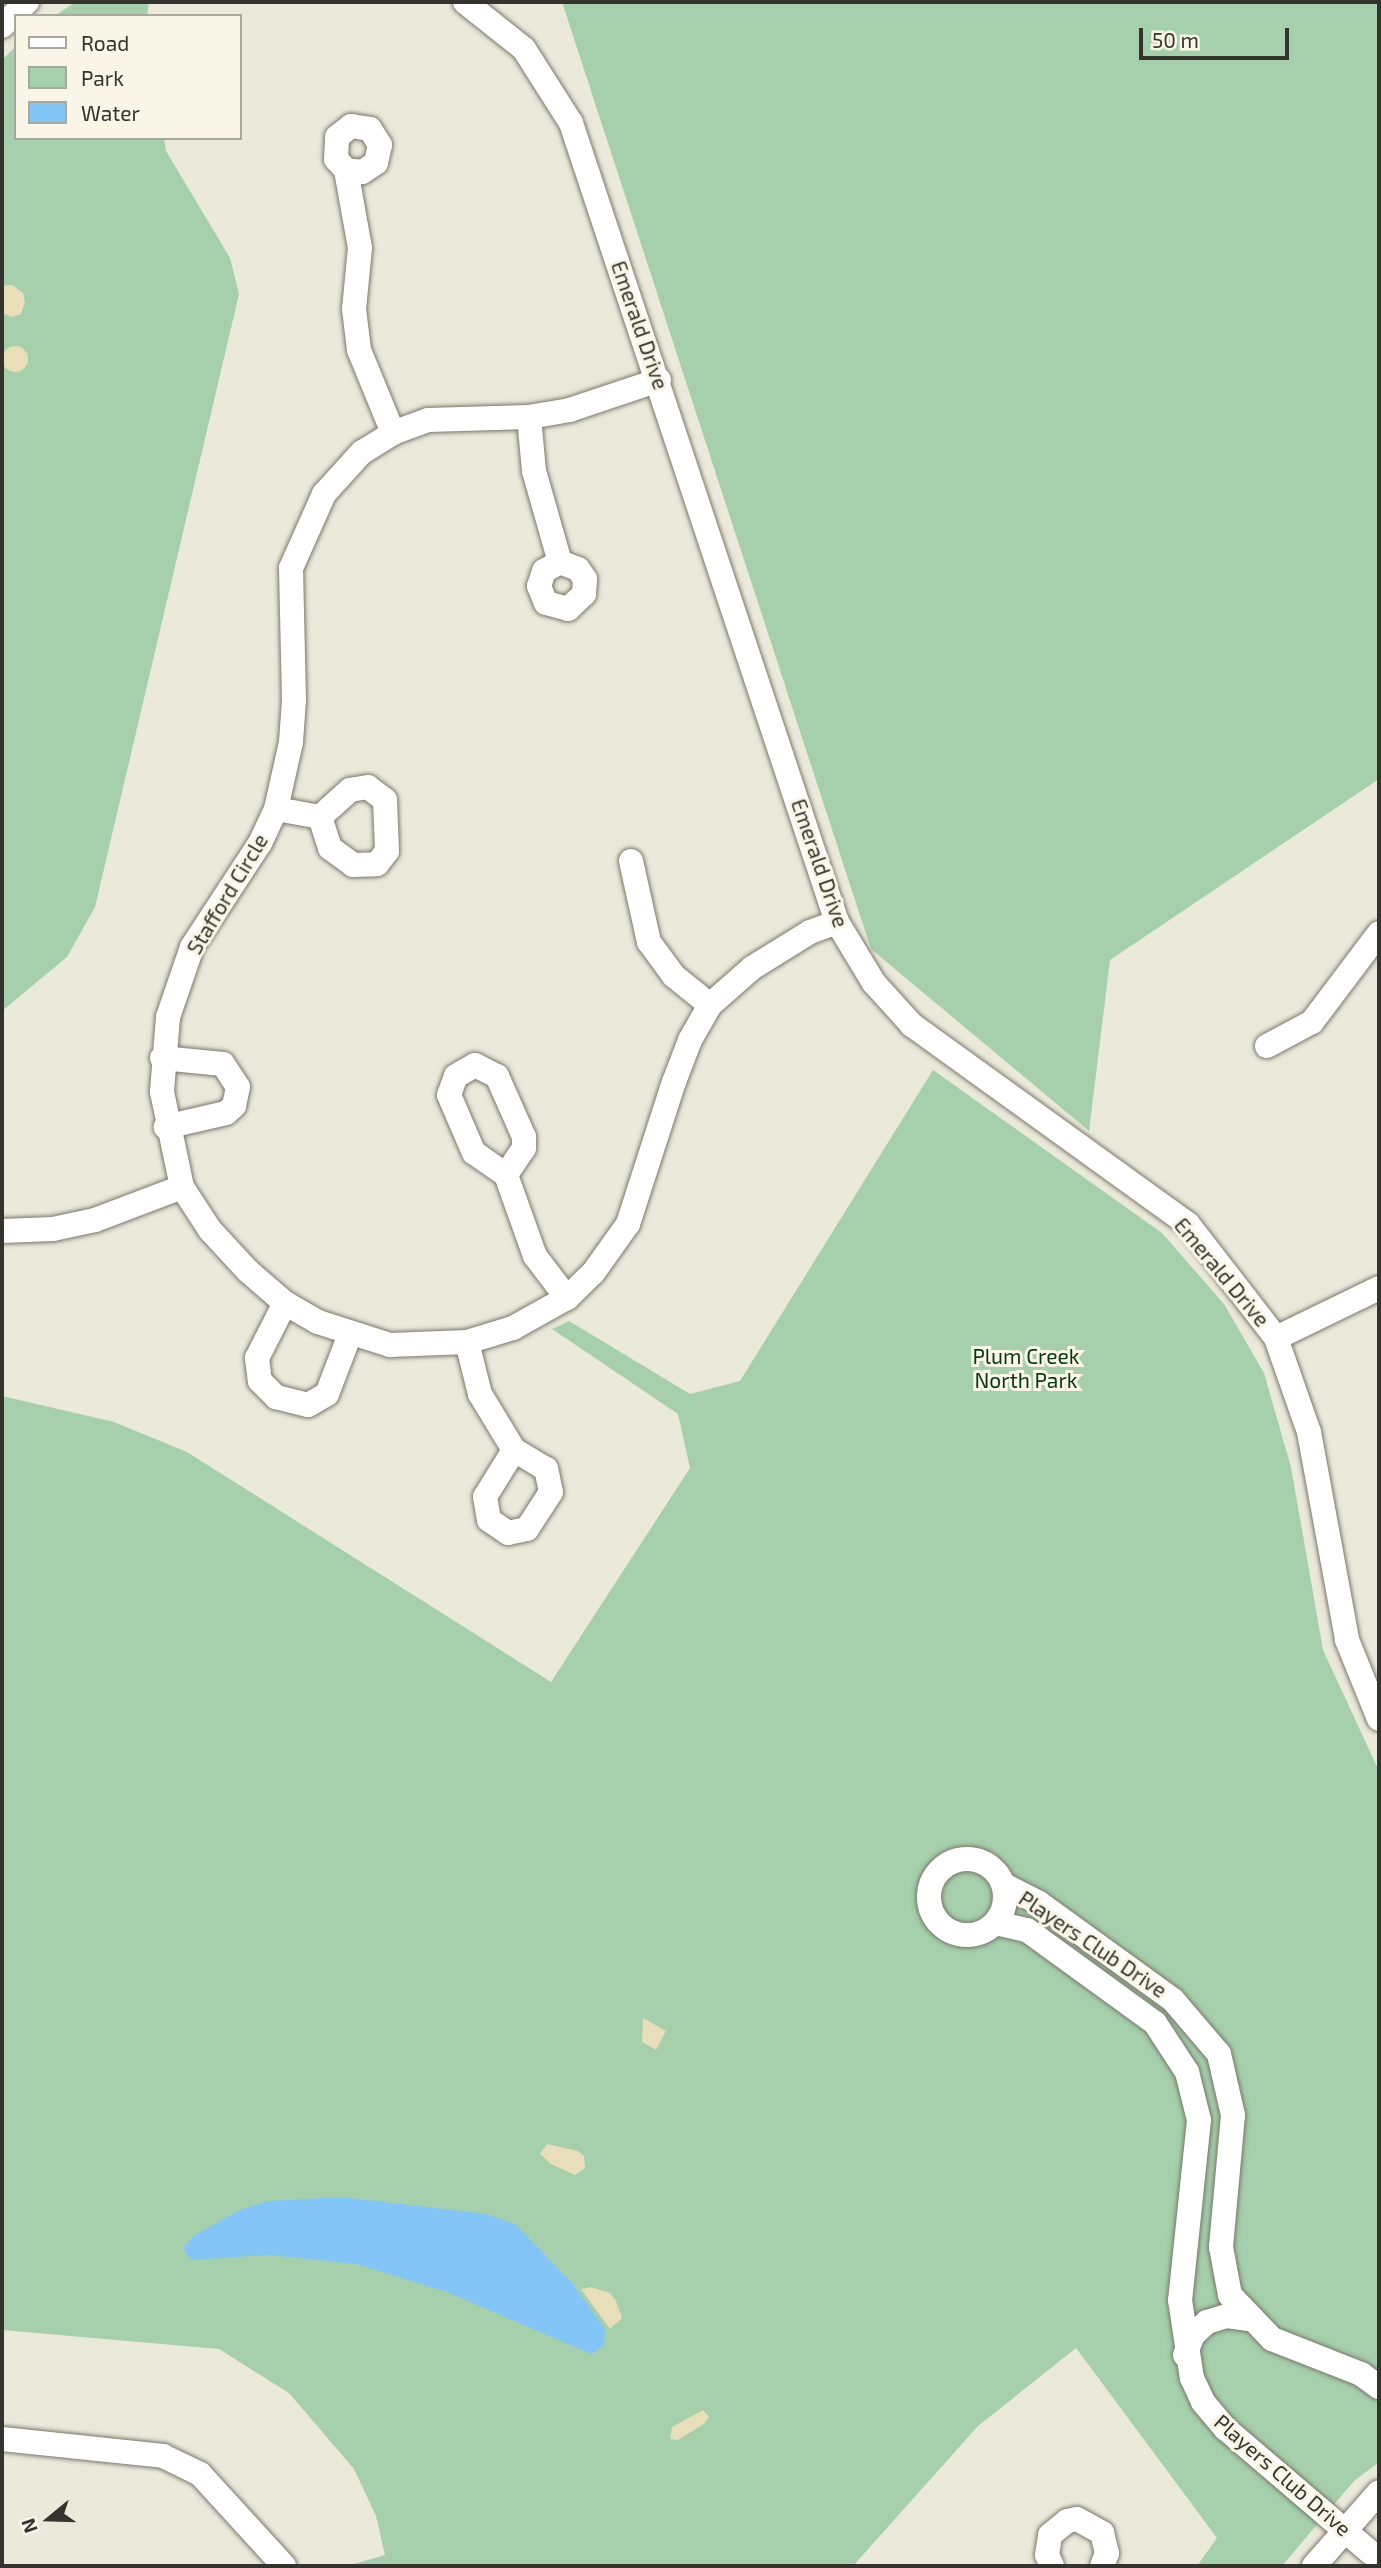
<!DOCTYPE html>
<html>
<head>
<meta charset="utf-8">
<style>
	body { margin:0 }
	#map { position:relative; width:1381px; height:2568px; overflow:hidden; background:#ebe9da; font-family:"Exo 2",sans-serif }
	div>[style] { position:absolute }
	.green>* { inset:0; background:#a5d0ab }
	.sand>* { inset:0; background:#e8dfba }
	.round { border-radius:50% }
	.water>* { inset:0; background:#84c5f7 }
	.roads { filter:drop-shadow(0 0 2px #7a786a) drop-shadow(0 0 2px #7a786a) }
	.minor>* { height:24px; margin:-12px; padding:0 12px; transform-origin:12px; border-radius:12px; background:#fff }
	.minor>.ring { margin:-12px; padding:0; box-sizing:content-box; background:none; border:24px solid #fff; border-radius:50% }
	span { translate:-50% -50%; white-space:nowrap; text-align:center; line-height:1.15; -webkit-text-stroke:6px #f9f6e7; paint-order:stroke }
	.street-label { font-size:21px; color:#34332e }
	.park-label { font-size:21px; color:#083716 }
	.frame { position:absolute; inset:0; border:4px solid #34332e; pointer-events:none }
	.legend { position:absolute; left:14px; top:14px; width:228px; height:126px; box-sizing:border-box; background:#f9f6e7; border:2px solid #aaa89d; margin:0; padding:9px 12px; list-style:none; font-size:21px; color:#34332e }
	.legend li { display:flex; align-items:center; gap:14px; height:35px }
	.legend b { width:35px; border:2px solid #aaa89d }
	.north { position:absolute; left:14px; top:2484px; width:70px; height:70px; -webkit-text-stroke:5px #f9f6e7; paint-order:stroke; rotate:251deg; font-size:19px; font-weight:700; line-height:28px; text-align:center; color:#34332e }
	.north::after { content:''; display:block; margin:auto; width:24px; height:32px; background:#34332e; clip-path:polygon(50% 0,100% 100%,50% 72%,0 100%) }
	.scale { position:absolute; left:1139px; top:28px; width:150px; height:32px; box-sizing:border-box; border:4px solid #34332e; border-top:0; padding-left:9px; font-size:21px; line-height:24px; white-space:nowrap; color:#34332e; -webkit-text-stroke:5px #f9f6e7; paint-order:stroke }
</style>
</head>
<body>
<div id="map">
	<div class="green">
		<div style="clip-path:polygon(75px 2px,149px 2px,147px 16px,55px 16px)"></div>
		<div style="clip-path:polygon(562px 2px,1379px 2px,1379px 779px,1110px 960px,1089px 1131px,871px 949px)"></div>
		<div style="clip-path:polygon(16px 46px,16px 138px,164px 138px,166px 151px,230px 258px,239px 294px,95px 907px,67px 957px,2px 1011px,2px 60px)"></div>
		<div style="clip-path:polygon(933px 1070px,1162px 1233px,1224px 1304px,1264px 1373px,1291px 1467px,1323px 1650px,1379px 1771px,1379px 2462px,1354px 2481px,1282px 2566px,1197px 2566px,1217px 2538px,1076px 2348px,978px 2426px,853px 2566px,347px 2566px,385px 2555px,376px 2516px,354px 2469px,289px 2393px,219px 2349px,2px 2330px,2px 1396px,114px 1422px,187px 1452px,551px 1682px,690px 1468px,678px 1414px,552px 1329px,569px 1321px,690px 1394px,740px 1381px)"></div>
	</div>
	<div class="sand">
		<div style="clip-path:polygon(12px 285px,23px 293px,25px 302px,21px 314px,12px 317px,2px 313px,2px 286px)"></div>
		<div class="round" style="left:2px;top:346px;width:26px;height:26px"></div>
		<div style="clip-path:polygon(643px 2018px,666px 2031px,656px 2050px,642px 2042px)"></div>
		<div style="clip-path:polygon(547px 2144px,578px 2151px,584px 2156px,585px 2168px,575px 2175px,551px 2164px,540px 2154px)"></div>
		<div style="clip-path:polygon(591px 2287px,610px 2293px,616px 2301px,622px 2318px,610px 2329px,581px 2289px)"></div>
		<div style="clip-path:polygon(703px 2410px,709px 2417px,704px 2424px,678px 2440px,670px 2439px,672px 2427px)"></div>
	</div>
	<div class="water">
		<div style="clip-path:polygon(341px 2197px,487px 2214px,515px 2224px,573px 2284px,605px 2329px,604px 2346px,591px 2354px,447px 2292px,356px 2264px,269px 2255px,193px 2260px,186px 2254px,184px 2247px,195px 2235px,240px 2210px,268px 2201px)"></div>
	</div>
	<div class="roads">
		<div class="minor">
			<div style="left:465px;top:2px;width:75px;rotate:38.5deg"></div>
			<div style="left:524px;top:49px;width:88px;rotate:57.6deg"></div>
			<div style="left:571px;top:123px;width:842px;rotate:71.59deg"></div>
			<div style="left:837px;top:922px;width:71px;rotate:58.8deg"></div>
			<div style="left:874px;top:983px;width:57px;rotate:47.9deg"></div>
			<div style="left:912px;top:1025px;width:340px;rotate:35.8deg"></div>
			<div style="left:1188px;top:1224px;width:144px;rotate:52.3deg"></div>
			<div style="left:1276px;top:1338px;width:100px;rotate:70.7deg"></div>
			<div style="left:1309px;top:1432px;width:211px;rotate:79.6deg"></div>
			<div style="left:1347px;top:1640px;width:85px;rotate:67.9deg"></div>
			<div style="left:2px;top:26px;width:35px;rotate:-44deg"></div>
			<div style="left:346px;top:170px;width:15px;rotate:-132deg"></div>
			<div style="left:336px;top:159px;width:22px;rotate:-87deg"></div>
			<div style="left:337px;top:137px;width:18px;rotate:-38deg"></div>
			<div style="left:351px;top:126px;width:19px;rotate:9deg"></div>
			<div style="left:370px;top:129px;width:19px;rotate:58deg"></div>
			<div style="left:380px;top:145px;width:18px;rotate:103deg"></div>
			<div style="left:376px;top:163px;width:17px;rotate:147deg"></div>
			<div style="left:362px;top:172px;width:16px;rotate:-173deg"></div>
			<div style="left:346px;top:170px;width:79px;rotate:79.8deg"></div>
			<div style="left:360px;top:248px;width:61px;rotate:95.6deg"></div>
			<div style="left:354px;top:309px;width:41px;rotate:83deg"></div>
			<div style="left:359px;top:350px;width:90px;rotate:67.7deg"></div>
			<div style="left:659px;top:380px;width:94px;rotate:161.4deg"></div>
			<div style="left:570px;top:410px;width:42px;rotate:170.3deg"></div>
			<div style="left:529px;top:417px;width:101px;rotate:178.3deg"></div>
			<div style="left:428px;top:420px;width:37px;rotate:160deg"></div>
			<div style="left:393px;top:433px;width:36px;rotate:148deg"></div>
			<div style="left:362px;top:452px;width:57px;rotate:132.1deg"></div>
			<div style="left:324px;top:494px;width:81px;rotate:114deg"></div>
			<div style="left:291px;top:568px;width:132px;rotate:88.7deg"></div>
			<div style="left:294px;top:700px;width:42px;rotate:94.1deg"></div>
			<div style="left:291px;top:742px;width:69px;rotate:102.6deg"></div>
			<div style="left:276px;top:809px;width:38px;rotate:115deg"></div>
			<div style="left:260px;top:843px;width:124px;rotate:123.2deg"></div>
			<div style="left:192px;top:947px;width:74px;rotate:108.9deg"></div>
			<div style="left:168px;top:1017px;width:75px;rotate:94.6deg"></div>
			<div style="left:162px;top:1092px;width:97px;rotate:78.1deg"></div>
			<div style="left:182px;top:1187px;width:51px;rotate:56.9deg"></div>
			<div style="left:210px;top:1230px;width:56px;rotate:47.2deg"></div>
			<div style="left:248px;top:1271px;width:49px;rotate:40.9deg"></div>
			<div style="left:285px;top:1303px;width:38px;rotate:30deg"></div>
			<div style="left:318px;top:1322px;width:76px;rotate:17.7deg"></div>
			<div style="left:390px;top:1345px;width:77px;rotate:-2.2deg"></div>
			<div style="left:467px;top:1342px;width:48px;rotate:-16.9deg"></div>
			<div style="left:513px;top:1328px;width:62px;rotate:-29.1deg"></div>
			<div style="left:567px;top:1298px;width:36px;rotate:-44deg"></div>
			<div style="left:593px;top:1273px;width:60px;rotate:-54.5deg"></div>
			<div style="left:628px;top:1224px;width:149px;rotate:-72.1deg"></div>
			<div style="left:674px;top:1082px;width:45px;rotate:-69.1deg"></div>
			<div style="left:690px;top:1040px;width:40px;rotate:-60.3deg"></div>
			<div style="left:710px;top:1005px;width:56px;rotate:-41.4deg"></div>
			<div style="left:752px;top:968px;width:68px;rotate:-31.8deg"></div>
			<div style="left:810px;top:932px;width:29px;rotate:-20deg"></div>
			<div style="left:529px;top:417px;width:54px;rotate:84.7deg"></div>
			<div style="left:534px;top:471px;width:95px;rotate:74.1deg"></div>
			<div style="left:560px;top:562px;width:18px;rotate:151deg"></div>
			<div style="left:544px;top:571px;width:16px;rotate:108deg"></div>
			<div style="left:539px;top:586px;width:18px;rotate:68deg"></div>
			<div style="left:546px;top:603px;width:23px;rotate:15deg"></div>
			<div style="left:568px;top:609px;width:22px;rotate:-43deg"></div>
			<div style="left:584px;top:594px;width:15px;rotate:-86deg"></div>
			<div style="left:585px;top:579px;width:12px;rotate:-125deg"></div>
			<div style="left:578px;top:569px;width:19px;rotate:-159deg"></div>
			<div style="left:276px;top:809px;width:45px;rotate:10.3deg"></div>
			<div style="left:320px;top:817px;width:33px;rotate:72deg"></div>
			<div style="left:330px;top:848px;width:29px;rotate:36deg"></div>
			<div style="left:353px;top:865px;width:24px;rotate:-2deg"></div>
			<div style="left:377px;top:864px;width:16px;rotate:-52deg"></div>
			<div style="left:387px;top:851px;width:51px;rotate:-92.2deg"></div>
			<div style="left:385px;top:800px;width:21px;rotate:-143deg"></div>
			<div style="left:368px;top:787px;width:18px;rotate:171deg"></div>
			<div style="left:350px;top:790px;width:40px;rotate:138deg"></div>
			<div style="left:631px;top:861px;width:83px;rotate:77.5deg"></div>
			<div style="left:649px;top:942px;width:42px;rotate:53.7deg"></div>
			<div style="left:674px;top:976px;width:46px;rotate:38.9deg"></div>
			<div style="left:1267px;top:1046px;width:51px;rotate:-28.1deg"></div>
			<div style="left:1312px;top:1022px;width:111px;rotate:-53deg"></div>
			<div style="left:162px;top:1058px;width:61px;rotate:5.6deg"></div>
			<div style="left:223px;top:1064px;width:27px;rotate:57deg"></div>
			<div style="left:238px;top:1087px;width:19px;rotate:102deg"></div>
			<div style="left:234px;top:1106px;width:11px;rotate:139deg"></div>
			<div style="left:226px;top:1113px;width:62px;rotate:166.9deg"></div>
			<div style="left:506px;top:1175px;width:39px;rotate:-145deg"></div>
			<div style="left:474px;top:1153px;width:63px;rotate:-113.3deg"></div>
			<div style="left:449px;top:1095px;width:20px;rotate:-70deg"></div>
			<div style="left:456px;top:1076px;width:22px;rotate:-30deg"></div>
			<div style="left:475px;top:1065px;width:25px;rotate:27deg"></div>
			<div style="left:497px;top:1076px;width:67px;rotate:66.1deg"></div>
			<div style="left:524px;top:1137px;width:11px;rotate:90deg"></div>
			<div style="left:524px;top:1148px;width:32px;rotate:124deg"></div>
			<div style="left:506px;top:1175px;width:86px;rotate:70.3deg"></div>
			<div style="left:535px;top:1256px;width:53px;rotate:52.7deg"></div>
			<div style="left:2px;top:1231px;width:51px;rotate:-2.2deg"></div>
			<div style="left:53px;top:1229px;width:43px;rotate:-12.1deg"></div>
			<div style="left:95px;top:1220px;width:93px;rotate:-20.8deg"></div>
			<div style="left:285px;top:1303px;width:62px;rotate:117deg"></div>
			<div style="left:257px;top:1358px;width:23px;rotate:83deg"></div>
			<div style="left:260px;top:1381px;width:23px;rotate:45deg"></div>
			<div style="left:276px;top:1397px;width:33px;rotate:14deg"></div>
			<div style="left:308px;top:1405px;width:22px;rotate:-30deg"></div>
			<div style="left:327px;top:1394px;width:64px;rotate:-69deg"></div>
			<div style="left:1276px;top:1338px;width:114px;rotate:-25.9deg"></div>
			<div style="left:467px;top:1342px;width:54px;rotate:76deg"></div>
			<div style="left:480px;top:1394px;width:66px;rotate:58.7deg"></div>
			<div style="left:514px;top:1450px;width:55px;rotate:121.7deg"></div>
			<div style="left:485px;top:1497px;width:23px;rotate:80deg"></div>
			<div style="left:489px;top:1520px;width:23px;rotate:34deg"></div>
			<div style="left:508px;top:1533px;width:19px;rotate:-12deg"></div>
			<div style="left:527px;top:1529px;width:44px;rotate:-57deg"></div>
			<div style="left:551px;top:1492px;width:24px;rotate:-102deg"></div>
			<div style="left:546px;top:1469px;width:37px;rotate:-149deg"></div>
			<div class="ring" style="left:929px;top:1859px;width:52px;height:52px"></div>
			<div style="left:1004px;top:1885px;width:39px;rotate:27deg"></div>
			<div style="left:1039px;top:1903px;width:165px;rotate:35.9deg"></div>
			<div style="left:1173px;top:2000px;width:71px;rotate:49.6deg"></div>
			<div style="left:1219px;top:2054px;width:63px;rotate:77.1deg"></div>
			<div style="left:1233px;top:2115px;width:133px;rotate:95.2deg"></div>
			<div style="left:1221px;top:2247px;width:49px;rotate:79.4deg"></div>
			<div style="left:1230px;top:2295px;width:61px;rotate:46.3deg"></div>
			<div style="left:1272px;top:2339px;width:96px;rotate:21.5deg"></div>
			<div style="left:1361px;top:2374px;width:22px;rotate:36deg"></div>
			<div style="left:996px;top:1923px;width:32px;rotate:13deg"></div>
			<div style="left:1027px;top:1930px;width:158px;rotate:36deg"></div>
			<div style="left:1155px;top:2023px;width:59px;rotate:56.9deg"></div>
			<div style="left:1187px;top:2072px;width:49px;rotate:76deg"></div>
			<div style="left:1199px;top:2120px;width:181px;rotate:96deg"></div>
			<div style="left:1180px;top:2300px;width:79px;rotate:81.3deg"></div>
			<div style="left:1192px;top:2378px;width:26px;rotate:65deg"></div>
			<div style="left:1203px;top:2402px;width:35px;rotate:50deg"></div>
			<div style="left:1226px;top:2429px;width:191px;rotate:40.5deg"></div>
			<div style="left:1185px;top:2355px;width:22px;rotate:-68deg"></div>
			<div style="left:1193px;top:2335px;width:19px;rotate:-43deg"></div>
			<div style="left:1207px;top:2322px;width:21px;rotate:-17deg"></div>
			<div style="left:1227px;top:2316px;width:22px;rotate:8deg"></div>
			<div style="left:2px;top:2439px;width:162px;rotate:6deg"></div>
			<div style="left:163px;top:2456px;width:41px;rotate:25.9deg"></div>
			<div style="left:200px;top:2474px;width:125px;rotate:47.6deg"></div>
			<div style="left:1052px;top:2566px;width:12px;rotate:-114deg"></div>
			<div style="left:1047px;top:2555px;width:20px;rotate:-81deg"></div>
			<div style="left:1050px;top:2535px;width:22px;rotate:-39deg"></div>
			<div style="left:1067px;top:2521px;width:10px;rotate:-11deg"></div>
			<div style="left:1077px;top:2519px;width:29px;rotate:29deg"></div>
			<div style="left:1102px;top:2533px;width:21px;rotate:76deg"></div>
			<div style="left:1107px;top:2553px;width:14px;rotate:111deg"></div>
			<div style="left:1314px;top:2566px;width:98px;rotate:-48.7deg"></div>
		</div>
	</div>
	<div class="street-label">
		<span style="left:640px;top:325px;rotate:71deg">Emerald Drive</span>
		<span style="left:820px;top:863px;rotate:71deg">Emerald Drive</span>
		<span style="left:227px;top:894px;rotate:-59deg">Stafford Circle</span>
		<span style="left:1222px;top:1272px;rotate:50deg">Emerald Drive</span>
		<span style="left:1093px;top:1944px;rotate:34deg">Players Club Drive</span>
		<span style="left:1283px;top:2475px;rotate:41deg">Players Club Drive</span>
	</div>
	<div class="park-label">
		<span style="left:1026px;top:1368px">Plum Creek<br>North Park</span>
	</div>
	<div class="frame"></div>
	<ul class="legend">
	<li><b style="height:9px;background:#fff"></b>Road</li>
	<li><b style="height:19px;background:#a5d0ab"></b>Park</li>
	<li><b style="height:19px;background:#84c5f7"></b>Water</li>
	</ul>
	<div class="north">N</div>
	<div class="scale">50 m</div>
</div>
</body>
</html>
